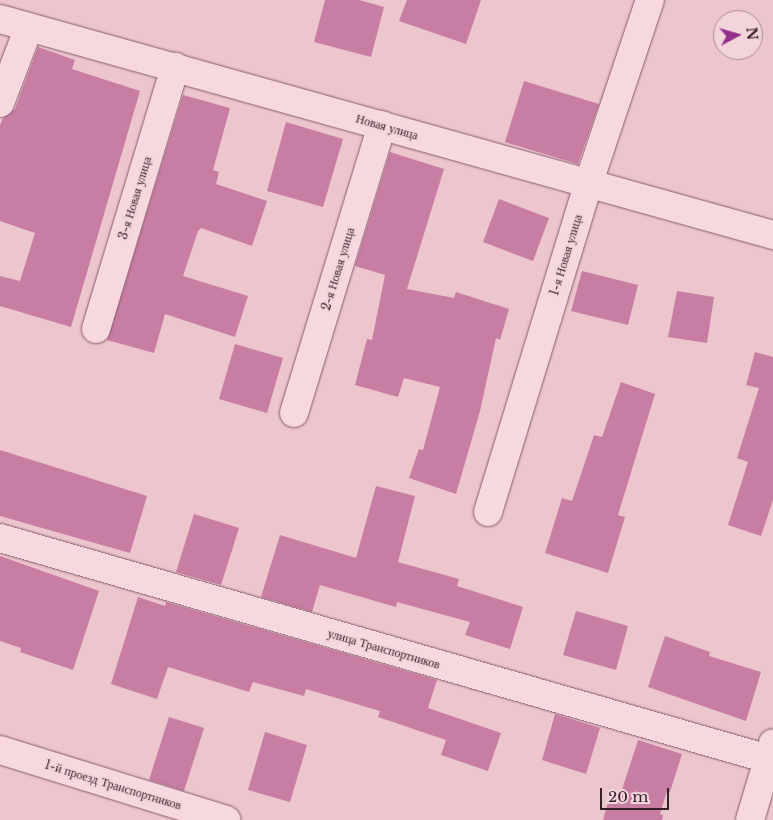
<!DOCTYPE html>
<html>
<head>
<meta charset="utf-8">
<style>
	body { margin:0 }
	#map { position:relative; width:773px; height:820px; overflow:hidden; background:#ecc5cd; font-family:"Libre Baskerville",serif }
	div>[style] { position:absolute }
	.building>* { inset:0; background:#c87da3 }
	.roads { filter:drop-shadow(0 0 1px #865c6c) drop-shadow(0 0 1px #865c6c) }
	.minor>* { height:28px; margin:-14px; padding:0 14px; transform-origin:14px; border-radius:14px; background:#f7d8df }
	span { translate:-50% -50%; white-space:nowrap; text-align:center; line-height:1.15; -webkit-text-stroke:4.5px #f4d4db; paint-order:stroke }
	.street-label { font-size:12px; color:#371f29 }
	.north { position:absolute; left:713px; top:10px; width:50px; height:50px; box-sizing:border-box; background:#f4d4db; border:1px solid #a88c94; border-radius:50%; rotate:84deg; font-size:14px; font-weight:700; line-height:20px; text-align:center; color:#371f29 }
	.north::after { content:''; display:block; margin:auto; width:18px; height:22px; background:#922f8a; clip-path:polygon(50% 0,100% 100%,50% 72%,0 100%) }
	.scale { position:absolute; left:600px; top:788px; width:69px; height:22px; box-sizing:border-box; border:2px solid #371f29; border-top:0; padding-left:6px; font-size:15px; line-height:18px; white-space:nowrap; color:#371f29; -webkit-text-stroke:4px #f4d4db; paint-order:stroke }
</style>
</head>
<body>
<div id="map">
	<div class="building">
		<div style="clip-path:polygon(325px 0,359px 0,384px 7px,371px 57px,314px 42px)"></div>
		<div style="clip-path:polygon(407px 0,481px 0,466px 44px,399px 21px)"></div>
		<div style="clip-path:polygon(38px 47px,75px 60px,72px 69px,140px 91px,71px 327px,0 306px,0 276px,20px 281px,35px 233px,0 221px,0 125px,3px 118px,15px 109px)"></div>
		<div style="clip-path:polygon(524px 81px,599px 104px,578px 164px,505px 142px)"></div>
		<div style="clip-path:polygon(183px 95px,230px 108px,213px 170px,219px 172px,216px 184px,267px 201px,252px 246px,201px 228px,198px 231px,183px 276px,248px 296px,235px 337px,165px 314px,154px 353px,107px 340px)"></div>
		<div style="clip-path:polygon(286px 122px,343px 139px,323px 207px,267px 191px)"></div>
		<div style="clip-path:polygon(390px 152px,444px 169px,407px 289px,454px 298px,456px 292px,509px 309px,500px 340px,496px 338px,480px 411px,456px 494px,409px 478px,419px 449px,423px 450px,440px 387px,404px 378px,398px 397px,355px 385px,367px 339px,372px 340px,385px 275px,355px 266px)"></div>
		<div style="clip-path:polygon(499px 199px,549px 218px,533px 261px,483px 242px)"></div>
		<div style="clip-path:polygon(582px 271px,638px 285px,628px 325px,571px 311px)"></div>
		<div style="clip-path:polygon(677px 291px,714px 297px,707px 343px,668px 337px)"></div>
		<div style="clip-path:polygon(235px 344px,283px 358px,267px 413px,219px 399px)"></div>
		<div style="clip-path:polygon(755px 352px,773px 357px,773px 500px,761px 536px,728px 525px,748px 462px,737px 458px,759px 388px,746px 385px)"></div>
		<div style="clip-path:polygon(621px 382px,655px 394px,618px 515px,625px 517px,608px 573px,545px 553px,562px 498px,572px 501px,594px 435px,602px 437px)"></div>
		<div style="clip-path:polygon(0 450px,147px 496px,130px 553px,0 516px)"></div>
		<div style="clip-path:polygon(376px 486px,415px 496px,398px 562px,459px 579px,457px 586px,523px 607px,510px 649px,465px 635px,470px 622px,397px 602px,396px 607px,320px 585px,312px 612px,261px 597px,280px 535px,356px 558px)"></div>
		<div style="clip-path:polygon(194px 514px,239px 528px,221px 585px,176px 572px)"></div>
		<div style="clip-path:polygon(0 556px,99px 591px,73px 670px,20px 652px,21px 648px,0 641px)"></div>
		<div style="clip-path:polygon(138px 597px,165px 606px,166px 602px,437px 680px,428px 708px,501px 733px,488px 771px,441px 755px,446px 740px,378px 717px,380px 711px,306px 689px,304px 696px,253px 682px,249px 692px,168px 667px,157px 699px,111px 684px)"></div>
		<div style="clip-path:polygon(576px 611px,628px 626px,616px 670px,563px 655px)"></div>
		<div style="clip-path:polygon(665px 636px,710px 652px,709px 656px,761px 672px,746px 721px,648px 687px)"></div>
		<div style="clip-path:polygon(555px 714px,600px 728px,586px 774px,542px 760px)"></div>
		<div style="clip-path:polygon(169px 717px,204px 728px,184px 791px,149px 780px)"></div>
		<div style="clip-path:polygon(265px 732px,307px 745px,290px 802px,248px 790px)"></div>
		<div style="clip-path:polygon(638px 740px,682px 754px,670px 792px,667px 791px,660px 814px,663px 815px,662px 820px,603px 820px,609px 799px,618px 802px)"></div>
	</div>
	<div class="roads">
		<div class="minor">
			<div style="left:0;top:19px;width:803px;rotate:15.61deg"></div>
			<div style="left:0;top:103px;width:81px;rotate:-69.1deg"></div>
			<div style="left:96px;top:329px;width:274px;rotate:-73.2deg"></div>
			<div style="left:294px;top:413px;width:301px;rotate:-73deg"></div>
			<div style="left:488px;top:512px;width:342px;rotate:-73deg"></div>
			<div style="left:588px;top:185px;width:195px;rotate:-71.5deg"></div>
			<div style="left:0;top:538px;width:799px;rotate:16.05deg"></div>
			<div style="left:0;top:750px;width:237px;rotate:17.2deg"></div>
			<div style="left:750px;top:820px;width:80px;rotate:-73.4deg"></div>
		</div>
	</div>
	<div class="street-label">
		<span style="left:387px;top:127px;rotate:16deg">Новая улица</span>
		<span style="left:135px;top:198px;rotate:-73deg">3-я Новая улица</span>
		<span style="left:566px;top:255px;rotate:-73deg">1-я Новая улица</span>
		<span style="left:338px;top:269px;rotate:-73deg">2-я Новая улица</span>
		<span style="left:384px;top:649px;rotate:16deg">улица Транспортников</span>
		<span style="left:113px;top:785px;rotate:17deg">1-й проезд Транспортников</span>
	</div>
	<div class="north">N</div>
	<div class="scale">20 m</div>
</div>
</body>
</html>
